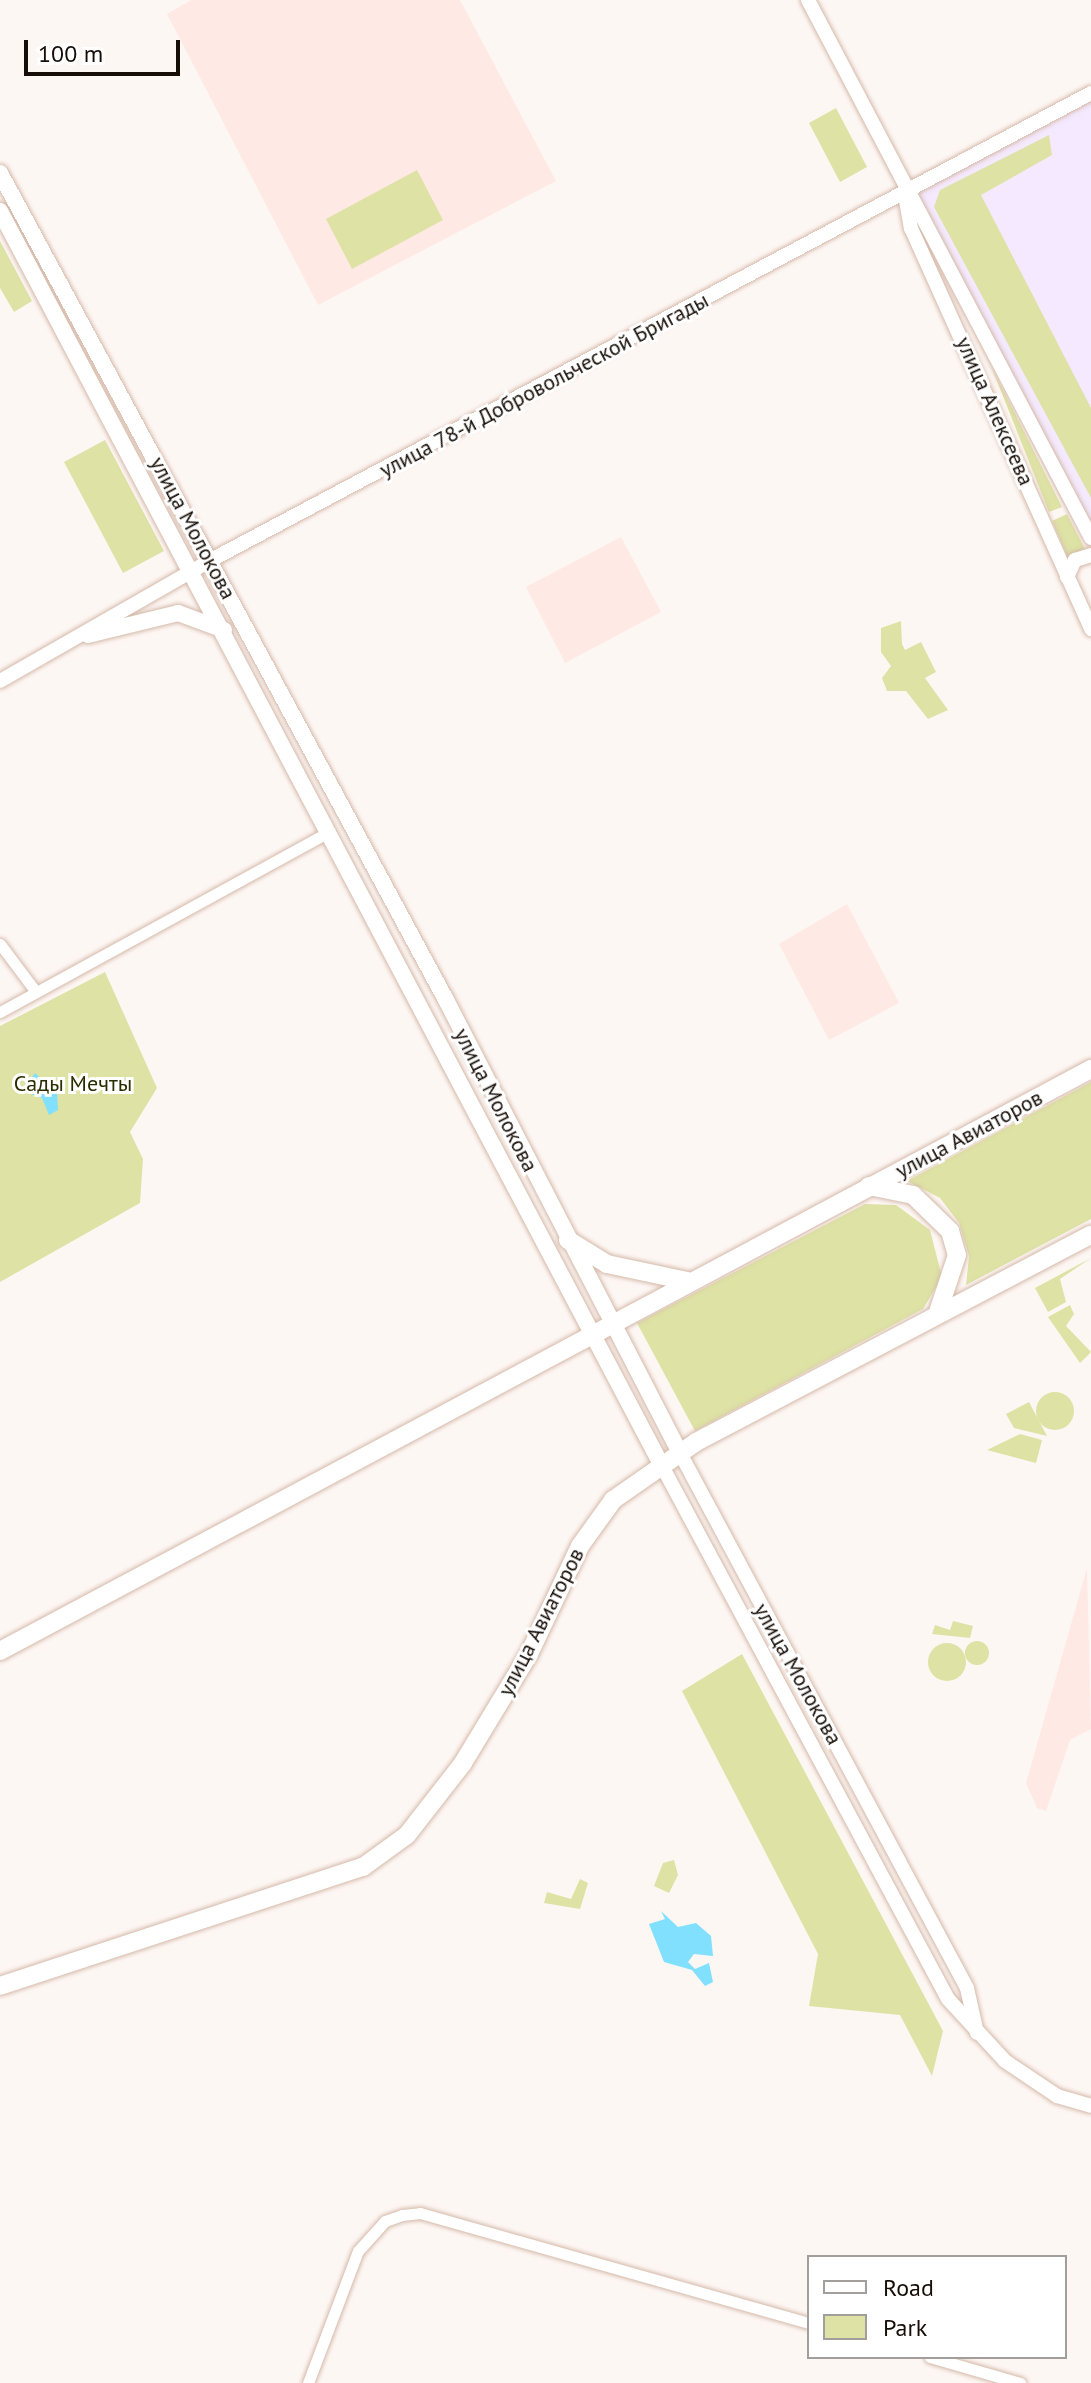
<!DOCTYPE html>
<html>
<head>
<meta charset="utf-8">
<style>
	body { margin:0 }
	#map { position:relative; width:1091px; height:2383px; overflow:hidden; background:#fdf7f4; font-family:"PT Sans",sans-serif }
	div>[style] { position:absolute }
	.commercial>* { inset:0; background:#f4e9fe }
	.education>* { inset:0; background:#fee9e4 }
	.green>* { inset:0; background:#dee2a5 }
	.round { border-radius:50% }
	.water>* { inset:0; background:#80e0fe }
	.roads { filter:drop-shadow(0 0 2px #d5b9a9) drop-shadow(0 0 2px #d5b9a9) }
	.minor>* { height:11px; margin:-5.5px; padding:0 5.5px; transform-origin:5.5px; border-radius:5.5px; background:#fff }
	.tertiary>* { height:14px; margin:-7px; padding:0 7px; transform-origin:7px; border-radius:7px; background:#fff }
	.secondary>* { height:16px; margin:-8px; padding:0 8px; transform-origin:8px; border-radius:8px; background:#fff }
	.primary>* { height:18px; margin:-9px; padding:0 9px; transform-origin:9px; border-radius:9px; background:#fff }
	span { translate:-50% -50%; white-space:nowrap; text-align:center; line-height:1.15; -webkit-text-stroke:6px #fff; paint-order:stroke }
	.street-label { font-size:22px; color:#160d07 }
	.park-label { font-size:22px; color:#2b2c00 }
	.legend { position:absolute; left:807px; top:2255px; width:260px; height:104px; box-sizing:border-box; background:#fff; border:2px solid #a29e9c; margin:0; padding:10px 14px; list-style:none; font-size:24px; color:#160d07 }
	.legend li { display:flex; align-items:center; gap:16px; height:40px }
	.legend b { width:40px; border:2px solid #a29e9c }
	.scale { position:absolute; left:24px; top:40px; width:156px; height:36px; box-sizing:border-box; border:4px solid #160d07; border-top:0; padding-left:10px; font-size:24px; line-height:28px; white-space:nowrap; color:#160d07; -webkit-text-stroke:6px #fff; paint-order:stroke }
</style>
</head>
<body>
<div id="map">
	<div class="commercial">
		<div style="clip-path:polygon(1091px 93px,1091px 538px,905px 191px)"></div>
	</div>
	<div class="education">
		<div style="clip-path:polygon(191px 0,460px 0,556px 181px,318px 305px,167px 14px)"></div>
		<div style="clip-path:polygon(621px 537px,661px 612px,565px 663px,526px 587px)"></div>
		<div style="clip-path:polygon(847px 904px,899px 1003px,829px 1040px,779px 944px)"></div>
		<div style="clip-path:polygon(1087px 1568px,1091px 1729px,1070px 1740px,1046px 1811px,1037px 1808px,1026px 1783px)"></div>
	</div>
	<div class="green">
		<div style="clip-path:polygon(836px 108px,867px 167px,840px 182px,809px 123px)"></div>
		<div style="clip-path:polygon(1049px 135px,1052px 155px,981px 195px,1091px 408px,1091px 498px,934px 207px,940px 190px)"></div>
		<div style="clip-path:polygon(417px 170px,443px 220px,352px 269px,326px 219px)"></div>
		<div style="clip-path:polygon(0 241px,32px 301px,14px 312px,0 288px)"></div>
		<div style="clip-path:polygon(991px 366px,1062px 507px,1049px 512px)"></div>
		<div style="clip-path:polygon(105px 440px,164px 551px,123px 573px,64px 462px)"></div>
		<div style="clip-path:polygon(1067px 514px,1086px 551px,1069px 560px,1052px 521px)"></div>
		<div style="clip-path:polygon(901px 621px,902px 644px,905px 650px,921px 642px,936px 672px,925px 678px,948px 710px,928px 719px,906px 691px,887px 691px,882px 678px,891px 666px,881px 652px,881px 628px)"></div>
		<div style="clip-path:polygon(105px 972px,157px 1088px,130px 1132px,143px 1159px,140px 1203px,0 1282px,0 1026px)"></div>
		<div style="clip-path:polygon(1091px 1082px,1091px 1219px,966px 1285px,969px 1256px,959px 1223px,940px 1198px,907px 1181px)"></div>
		<div style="clip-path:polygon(865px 1204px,896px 1205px,930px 1230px,942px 1277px,923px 1309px,695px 1431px,637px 1323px)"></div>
		<div style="clip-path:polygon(1091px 1258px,1060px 1279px,1066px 1302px,1048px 1312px,1035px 1288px)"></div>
		<div style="clip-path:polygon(1070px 1305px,1074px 1314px,1066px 1326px,1091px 1352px,1080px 1363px,1048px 1317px)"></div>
		<div class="round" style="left:1036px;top:1392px;width:38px;height:38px"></div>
		<div style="clip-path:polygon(1029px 1402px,1047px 1436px,1014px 1428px,1006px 1414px)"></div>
		<div style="clip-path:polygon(1020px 1434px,1042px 1440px,1036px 1463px,987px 1450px)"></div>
		<div style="clip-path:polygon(953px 1621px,973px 1626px,970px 1638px,932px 1634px,935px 1625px,950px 1630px)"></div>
		<div class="round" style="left:965px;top:1641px;width:24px;height:24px"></div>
		<div class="round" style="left:928px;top:1643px;width:38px;height:38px"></div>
		<div style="clip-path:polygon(742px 1654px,943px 2031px,932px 2076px,900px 2015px,809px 2006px,818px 1954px,682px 1691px)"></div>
		<div style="clip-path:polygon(674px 1860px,678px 1875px,669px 1893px,654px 1886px,663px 1863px)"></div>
		<div style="clip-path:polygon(580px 1879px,588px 1883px,580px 1909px,544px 1903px,547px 1892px,571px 1899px)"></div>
	</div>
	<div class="water">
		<div style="clip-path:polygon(35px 1073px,57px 1093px,58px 1110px,49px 1115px,42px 1098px,22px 1091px)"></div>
		<div style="clip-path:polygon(661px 1911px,678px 1927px,696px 1923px,711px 1936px,713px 1956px,694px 1954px,688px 1962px,695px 1969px,709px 1963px,713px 1982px,705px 1986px,692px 1970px,664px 1962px,649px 1924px,665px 1919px)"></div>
	</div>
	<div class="roads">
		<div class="minor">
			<div style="left:0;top:944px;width:60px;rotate:53.1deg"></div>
			<div style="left:0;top:1012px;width:376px;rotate:-28.7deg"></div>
			<div style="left:930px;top:2357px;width:94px;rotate:16.1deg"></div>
			<div style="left:308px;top:2383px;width:141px;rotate:-69.3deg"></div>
			<div style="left:358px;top:2251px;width:40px;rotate:-48deg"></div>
			<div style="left:385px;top:2221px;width:18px;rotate:-19deg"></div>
			<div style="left:402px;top:2215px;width:18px;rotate:-6deg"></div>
			<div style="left:420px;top:2213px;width:404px;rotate:15.8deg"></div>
		</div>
		<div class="tertiary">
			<div style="left:808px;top:0;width:608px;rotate:62.25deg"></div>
			<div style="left:905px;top:195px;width:34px;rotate:80deg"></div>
			<div style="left:911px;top:228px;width:440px;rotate:65.8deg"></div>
			<div style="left:1067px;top:577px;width:19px;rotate:-65deg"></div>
			<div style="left:1075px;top:560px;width:17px;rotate:-17deg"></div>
			<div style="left:0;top:681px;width:243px;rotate:-29.8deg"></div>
			<div style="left:211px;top:560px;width:996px;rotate:-27.95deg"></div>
			<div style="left:680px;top:1453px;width:607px;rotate:61.79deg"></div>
			<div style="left:967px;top:1988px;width:46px;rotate:77.5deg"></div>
			<div style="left:661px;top:1464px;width:607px;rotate:61.79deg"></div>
			<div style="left:948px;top:1999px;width:84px;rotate:47.4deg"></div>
			<div style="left:1005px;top:2061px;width:63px;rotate:33.9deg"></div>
			<div style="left:1057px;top:2096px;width:35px;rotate:16deg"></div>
		</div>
		<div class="secondary">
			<div style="left:0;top:173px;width:937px;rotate:61.66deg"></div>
			<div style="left:445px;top:998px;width:512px;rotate:62.68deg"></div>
			<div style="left:0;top:211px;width:1417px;rotate:62.19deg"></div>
			<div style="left:88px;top:635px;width:93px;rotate:-13.7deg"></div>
			<div style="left:178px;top:613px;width:49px;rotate:20.3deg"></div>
		</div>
		<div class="primary">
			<div style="left:869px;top:1186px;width:45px;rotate:11.6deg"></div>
			<div style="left:913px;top:1195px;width:52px;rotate:44.2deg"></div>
			<div style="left:950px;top:1231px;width:25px;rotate:74deg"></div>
			<div style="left:957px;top:1255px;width:60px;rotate:108.4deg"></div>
			<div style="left:568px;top:1240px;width:46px;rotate:31.6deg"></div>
			<div style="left:607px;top:1264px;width:82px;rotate:12deg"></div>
			<div style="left:0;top:1651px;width:1237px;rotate:-28.08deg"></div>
			<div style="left:0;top:1986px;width:382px;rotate:-18.2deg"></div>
			<div style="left:363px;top:1867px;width:54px;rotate:-36deg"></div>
			<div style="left:407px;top:1835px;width:91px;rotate:-52.1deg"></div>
			<div style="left:463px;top:1763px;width:127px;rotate:-58.8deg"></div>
			<div style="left:529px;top:1654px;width:119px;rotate:-64.7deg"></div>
			<div style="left:580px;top:1546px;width:57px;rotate:-54.3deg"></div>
			<div style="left:613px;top:1500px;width:101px;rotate:-34.9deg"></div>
			<div style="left:696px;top:1442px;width:446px;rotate:-27.7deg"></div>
		</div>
	</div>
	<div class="street-label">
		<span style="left:544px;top:385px;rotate:-28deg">улица 78-й Добровольческой Бригады</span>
		<span style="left:995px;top:411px;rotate:66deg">улица Алексеева</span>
		<span style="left:193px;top:528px;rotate:62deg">улица Молокова</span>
		<span style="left:496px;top:1100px;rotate:63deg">улица Молокова</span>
		<span style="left:969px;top:1134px;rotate:-28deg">улица Авиаторов</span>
		<span style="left:541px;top:1622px;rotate:-63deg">улица Авиаторов</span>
		<span style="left:798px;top:1674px;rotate:61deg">улица Молокова</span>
	</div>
	<div class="park-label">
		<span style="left:73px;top:1084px">Сады Мечты</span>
	</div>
	<ul class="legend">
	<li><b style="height:10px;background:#fff"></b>Road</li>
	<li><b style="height:22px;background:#dee2a5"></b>Park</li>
	</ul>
	<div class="scale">100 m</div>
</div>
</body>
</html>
